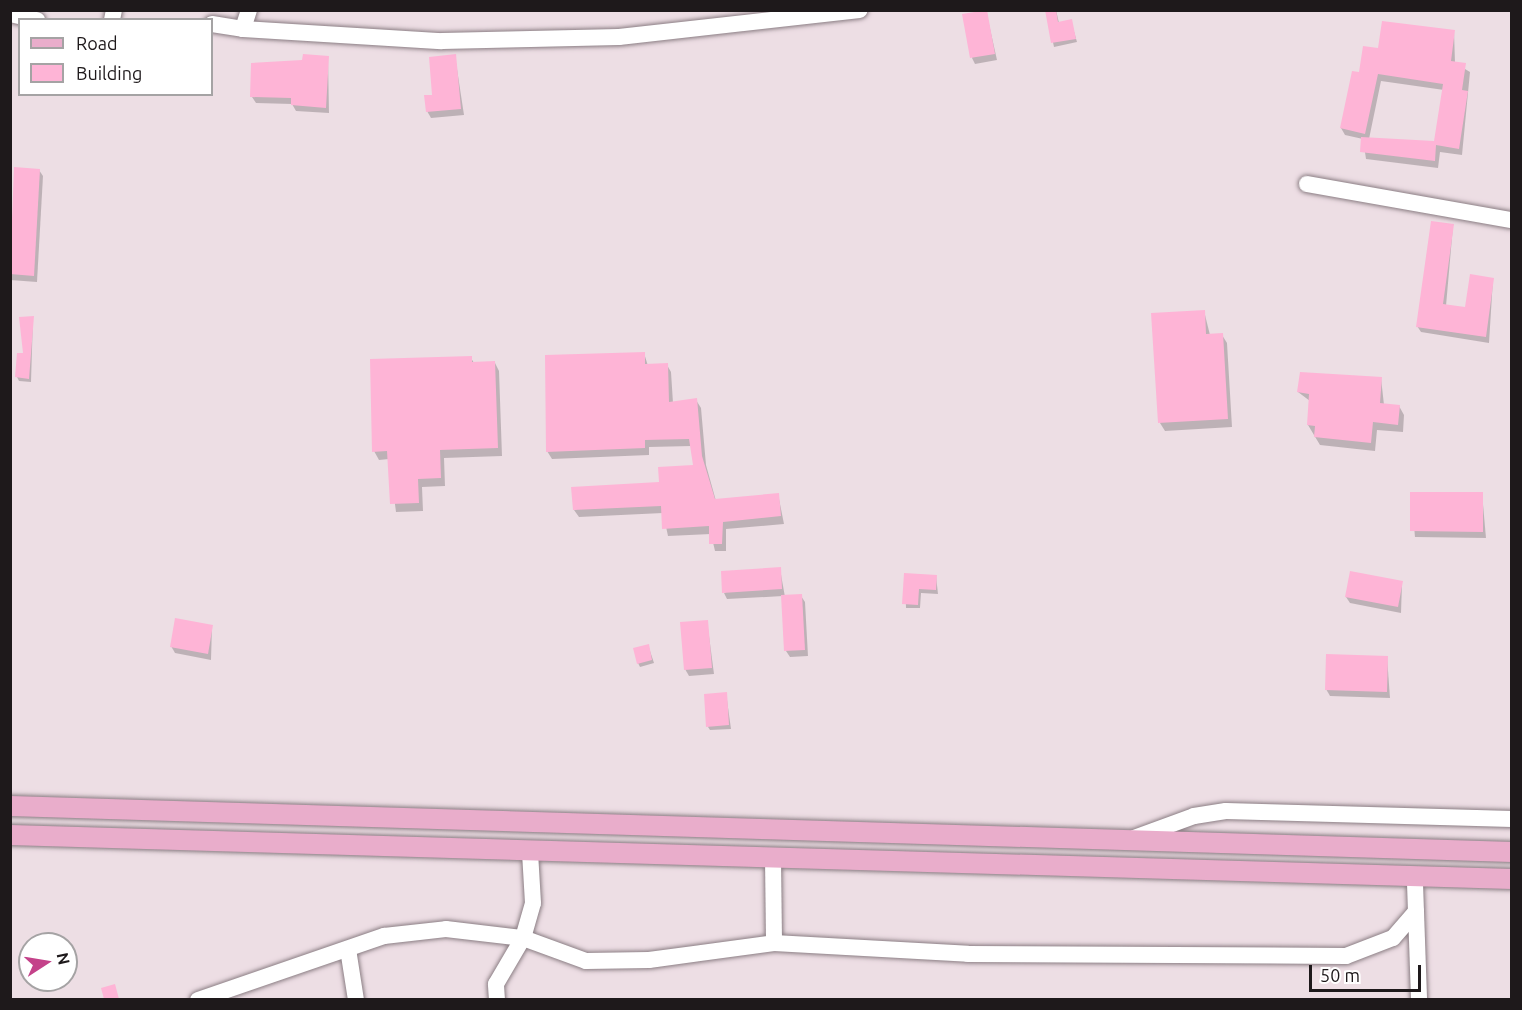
<!DOCTYPE html>
<html>
<head>
<meta charset="utf-8">
<style>
	body { margin:0 }
	#map { position:relative; width:1522px; height:1010px; overflow:hidden; background:#eddee4; font-family:Ubuntu,sans-serif }
	div>[style] { position:absolute }
	.shadow>* { inset:0; background:#0003 }
	.building>* { inset:0; background:#feb4d6 }
	.roads { filter:drop-shadow(0 0 2px #8b7e84) drop-shadow(0 0 2px #8b7e84) }
	.minor>* { height:16px; margin:-8px; padding:0 8px; transform-origin:8px; border-radius:8px; background:#fff }
	.major>* { height:20px; margin:-10px; padding:0 10px; transform-origin:10px; border-radius:10px; background:#e9adcb }
	span { translate:-50% -50%; white-space:nowrap; text-align:center; line-height:1.15; -webkit-text-stroke:6px #fff; paint-order:stroke }
	.frame { position:absolute; inset:0; border:12px solid #1e191b; pointer-events:none }
	.legend { position:absolute; left:18px; top:18px; width:195px; height:78px; box-sizing:border-box; background:#fff; border:2px solid #a5a3a4; margin:0; padding:8px 10px; list-style:none; font-size:18px; color:#1e191b }
	.legend li { display:flex; align-items:center; gap:12px; height:30px }
	.legend b { width:30px; border:2px solid #a5a3a4 }
	.north { position:absolute; left:18px; top:932px; width:60px; height:60px; box-sizing:border-box; background:#fff; border:2px solid #a5a3a4; border-radius:50%; rotate:78deg; font-size:16px; font-weight:700; line-height:24px; text-align:center; color:#1e191b }
	.north::after { content:''; display:block; margin:auto; width:21px; height:27px; background:#c4428a; clip-path:polygon(50% 0,100% 100%,50% 72%,0 100%) }
	.scale { position:absolute; left:1309px; top:965px; width:112px; height:27px; box-sizing:border-box; border:3px solid #1e191b; border-top:0; padding-left:8px; font-size:18px; line-height:21px; white-space:nowrap; color:#1e191b; -webkit-text-stroke:4px #fff; paint-order:stroke }
</style>
</head>
<body>
<div id="map">
	<div class="shadow">
		<div style="clip-path:polygon(1046px 10px,1056px 10px,1059px 23px,1071px 21px,1077px 42px,1054px 47px)"></div>
		<div style="clip-path:polygon(986px 11px,997px 60px,975px 64px,972px 58px)"></div>
		<div style="clip-path:polygon(evenodd,1454px 31px,1455px 63px,1470px 72px,1462px 155px,1440px 152px,1438px 168px,1366px 159px,1363px 139px,1345px 135px,1341px 128px,1361px 74px,1379px 50px,1454px 31px,1381px 81px,1444px 90px,1435px 143px,1369px 139px,1381px 81px)"></div>
		<div style="clip-path:polygon(455px 56px,464px 115px,431px 118px,427px 111px)"></div>
		<div style="clip-path:polygon(328px 58px,329px 113px,296px 111px,292px 104px,256px 103px,252px 97px,304px 62px)"></div>
		<div style="clip-path:polygon(15px 168px,39px 170px,43px 176px,37px 282px,10px 280px)"></div>
		<div style="clip-path:polygon(1453px 226px,1446px 306px,1466px 309px,1493px 279px,1489px 343px,1421px 332px,1417px 326px)"></div>
		<div style="clip-path:polygon(1204px 311px,1210px 335px,1222px 335px,1227px 343px,1232px 427px,1165px 431px,1160px 423px)"></div>
		<div style="clip-path:polygon(33px 317px,31px 382px,19px 381px,17px 377px)"></div>
		<div style="clip-path:polygon(644px 353px,648px 366px,667px 365px,671px 372px,673px 403px,696px 400px,701px 408px,706px 465px,716px 501px,778px 494px,784px 524px,726px 529px,726px 551px,715px 551px,711px 534px,668px 536px,663px 513px,579px 517px,574px 510px,661px 484px,695px 466px,692px 446px,649px 447px,649px 455px,552px 459px,547px 451px)"></div>
		<div style="clip-path:polygon(471px 358px,474px 363px,495px 363px,499px 371px,502px 456px,444px 458px,445px 486px,422px 487px,423px 511px,396px 512px,389px 459px,379px 460px,374px 451px)"></div>
		<div style="clip-path:polygon(1381px 378px,1384px 405px,1399px 406px,1404px 415px,1403px 432px,1377px 430px,1375px 451px,1320px 445px,1308px 425px,1310px 401px,1298px 392px)"></div>
		<div style="clip-path:polygon(1411px 493px,1482px 493px,1486px 538px,1415px 537px)"></div>
		<div style="clip-path:polygon(780px 569px,785px 597px,801px 596px,805px 602px,808px 656px,790px 657px,786px 651px,783px 596px,727px 599px,724px 593px)"></div>
		<div style="clip-path:polygon(905px 574px,936px 576px,938px 594px,921px 593px,920px 608px,906px 608px)"></div>
		<div style="clip-path:polygon(1402px 583px,1401px 613px,1350px 603px,1346px 597px)"></div>
		<div style="clip-path:polygon(707px 621px,714px 674px,689px 676px,685px 669px)"></div>
		<div style="clip-path:polygon(212px 626px,211px 660px,175px 653px,171px 646px)"></div>
		<div style="clip-path:polygon(648px 645px,654px 663px,640px 667px,638px 663px)"></div>
		<div style="clip-path:polygon(1387px 657px,1390px 698px,1330px 696px,1326px 689px)"></div>
		<div style="clip-path:polygon(726px 693px,731px 729px,710px 730px,708px 727px)"></div>
	</div>
	<div class="building">
		<div style="clip-path:polygon(987px 10px,995px 54px,970px 58px,962px 14px)"></div>
		<div style="clip-path:polygon(1045px 10px,1056px 10px,1058px 22px,1072px 19px,1076px 39px,1051px 43px)"></div>
		<div style="clip-path:polygon(1382px 21px,1455px 30px,1451px 61px,1466px 63px,1462px 90px,1468px 91px,1459px 149px,1436px 145px,1435px 161px,1360px 152px,1361px 137px,1434px 141px,1443px 84px,1378px 74px,1365px 134px,1340px 128px,1352px 71px,1359px 72px,1363px 46px,1378px 48px)"></div>
		<div style="clip-path:polygon(303px 54px,329px 56px,326px 108px,291px 105px,291px 98px,250px 97px,251px 63px,302px 60px)"></div>
		<div style="clip-path:polygon(456px 54px,461px 109px,426px 112px,424px 95px,432px 95px,429px 57px)"></div>
		<div style="clip-path:polygon(14px 167px,40px 169px,34px 276px,10px 274px)"></div>
		<div style="clip-path:polygon(1431px 221px,1454px 224px,1443px 304px,1465px 307px,1470px 274px,1494px 278px,1486px 337px,1416px 327px)"></div>
		<div style="clip-path:polygon(1205px 310px,1206px 334px,1223px 333px,1228px 419px,1158px 423px,1151px 313px)"></div>
		<div style="clip-path:polygon(34px 316px,29px 379px,15px 377px,17px 353px,23px 353px,19px 317px)"></div>
		<div style="clip-path:polygon(645px 352px,645px 364px,668px 363px,669px 402px,697px 398px,702px 456px,715px 499px,779px 493px,781px 516px,723px 522px,722px 544px,709px 544px,709px 526px,662px 529px,661px 506px,573px 510px,571px 487px,659px 482px,658px 467px,693px 465px,689px 439px,645px 440px,645px 448px,546px 452px,545px 355px)"></div>
		<div style="clip-path:polygon(472px 356px,472px 362px,495px 361px,498px 448px,440px 450px,441px 478px,418px 479px,419px 503px,390px 504px,387px 451px,372px 452px,370px 359px)"></div>
		<div style="clip-path:polygon(1300px 372px,1382px 377px,1380px 403px,1400px 405px,1398px 425px,1373px 422px,1371px 443px,1314px 437px,1315px 426px,1307px 425px,1309px 394px,1297px 392px)"></div>
		<div style="clip-path:polygon(1410px 492px,1483px 492px,1483px 532px,1410px 531px)"></div>
		<div style="clip-path:polygon(781px 567px,782px 589px,722px 593px,721px 571px)"></div>
		<div style="clip-path:polygon(1350px 571px,1403px 581px,1398px 607px,1345px 597px)"></div>
		<div style="clip-path:polygon(904px 573px,937px 575px,936px 590px,919px 589px,918px 605px,902px 604px)"></div>
		<div style="clip-path:polygon(802px 594px,805px 650px,784px 651px,781px 595px)"></div>
		<div style="clip-path:polygon(175px 618px,213px 625px,208px 654px,170px 647px)"></div>
		<div style="clip-path:polygon(708px 620px,712px 668px,684px 670px,680px 622px)"></div>
		<div style="clip-path:polygon(649px 644px,652px 660px,637px 664px,633px 648px)"></div>
		<div style="clip-path:polygon(1326px 654px,1388px 656px,1387px 692px,1325px 690px)"></div>
		<div style="clip-path:polygon(727px 692px,729px 725px,706px 727px,704px 694px)"></div>
		<div style="clip-path:polygon(115px 984px,119px 999px,104px 999px,101px 988px)"></div>
	</div>
	<div class="roads">
		<div class="minor">
			<div style="left:249px;top:10px;width:20px;rotate:108deg"></div>
			<div style="left:243px;top:29px;width:199px;rotate:3.5deg"></div>
			<div style="left:442px;top:41px;width:177px;rotate:-1.3deg"></div>
			<div style="left:619px;top:37px;width:242px;rotate:-6.4deg"></div>
			<div style="left:10px;top:14px;width:28px;rotate:13deg"></div>
			<div style="left:112px;top:20px;width:10px;rotate:-79deg"></div>
			<div style="left:212px;top:24px;width:31px;rotate:9deg"></div>
			<div style="left:1307px;top:184px;width:208px;rotate:10deg"></div>
			<div style="left:1134px;top:838px;width:64px;rotate:-20.1deg"></div>
			<div style="left:1194px;top:816px;width:32px;rotate:-9deg"></div>
			<div style="left:1226px;top:811px;width:286px;rotate:1.6deg"></div>
			<div style="left:773px;top:859px;width:84px;rotate:89.3deg"></div>
			<div style="left:1416px;top:912px;width:88px;rotate:88deg"></div>
			<div style="left:348px;top:949px;width:52px;rotate:81.1deg"></div>
			<div style="left:198px;top:1000px;width:197px;rotate:-19deg"></div>
			<div style="left:384px;top:936px;width:62px;rotate:-6.4deg"></div>
			<div style="left:446px;top:929px;width:78px;rotate:6.7deg"></div>
			<div style="left:523px;top:938px;width:67px;rotate:20.1deg"></div>
			<div style="left:586px;top:961px;width:63px;rotate:-0.9deg"></div>
			<div style="left:649px;top:960px;width:126px;rotate:-7.7deg"></div>
			<div style="left:774px;top:943px;width:194px;rotate:3.2deg"></div>
			<div style="left:968px;top:954px;width:378px;rotate:0.3deg"></div>
			<div style="left:1346px;top:956px;width:50px;rotate:-21deg"></div>
			<div style="left:1393px;top:938px;width:35px;rotate:-49deg"></div>
			<div style="left:1416px;top:912px;width:36px;rotate:-92deg"></div>
			<div style="left:497px;top:1000px;width:16px;rotate:-94deg"></div>
			<div style="left:496px;top:984px;width:53px;rotate:-59.6deg"></div>
			<div style="left:523px;top:938px;width:36px;rotate:-74deg"></div>
			<div style="left:533px;top:903px;width:51px;rotate:-93.4deg"></div>
		</div>
		<div class="major">
			<div style="left:10px;top:806px;width:1503px;rotate:1.75deg"></div>
			<div style="left:10px;top:835px;width:1503px;rotate:1.68deg"></div>
		</div>
	</div>
	<div class="frame"></div>
	<ul class="legend">
	<li><b style="height:8px;background:#e9adcb"></b>Road</li>
	<li><b style="height:16px;background:#feb4d6"></b>Building</li>
	</ul>
	<div class="north">N</div>
	<div class="scale">50 m</div>
</div>
</body>
</html>
